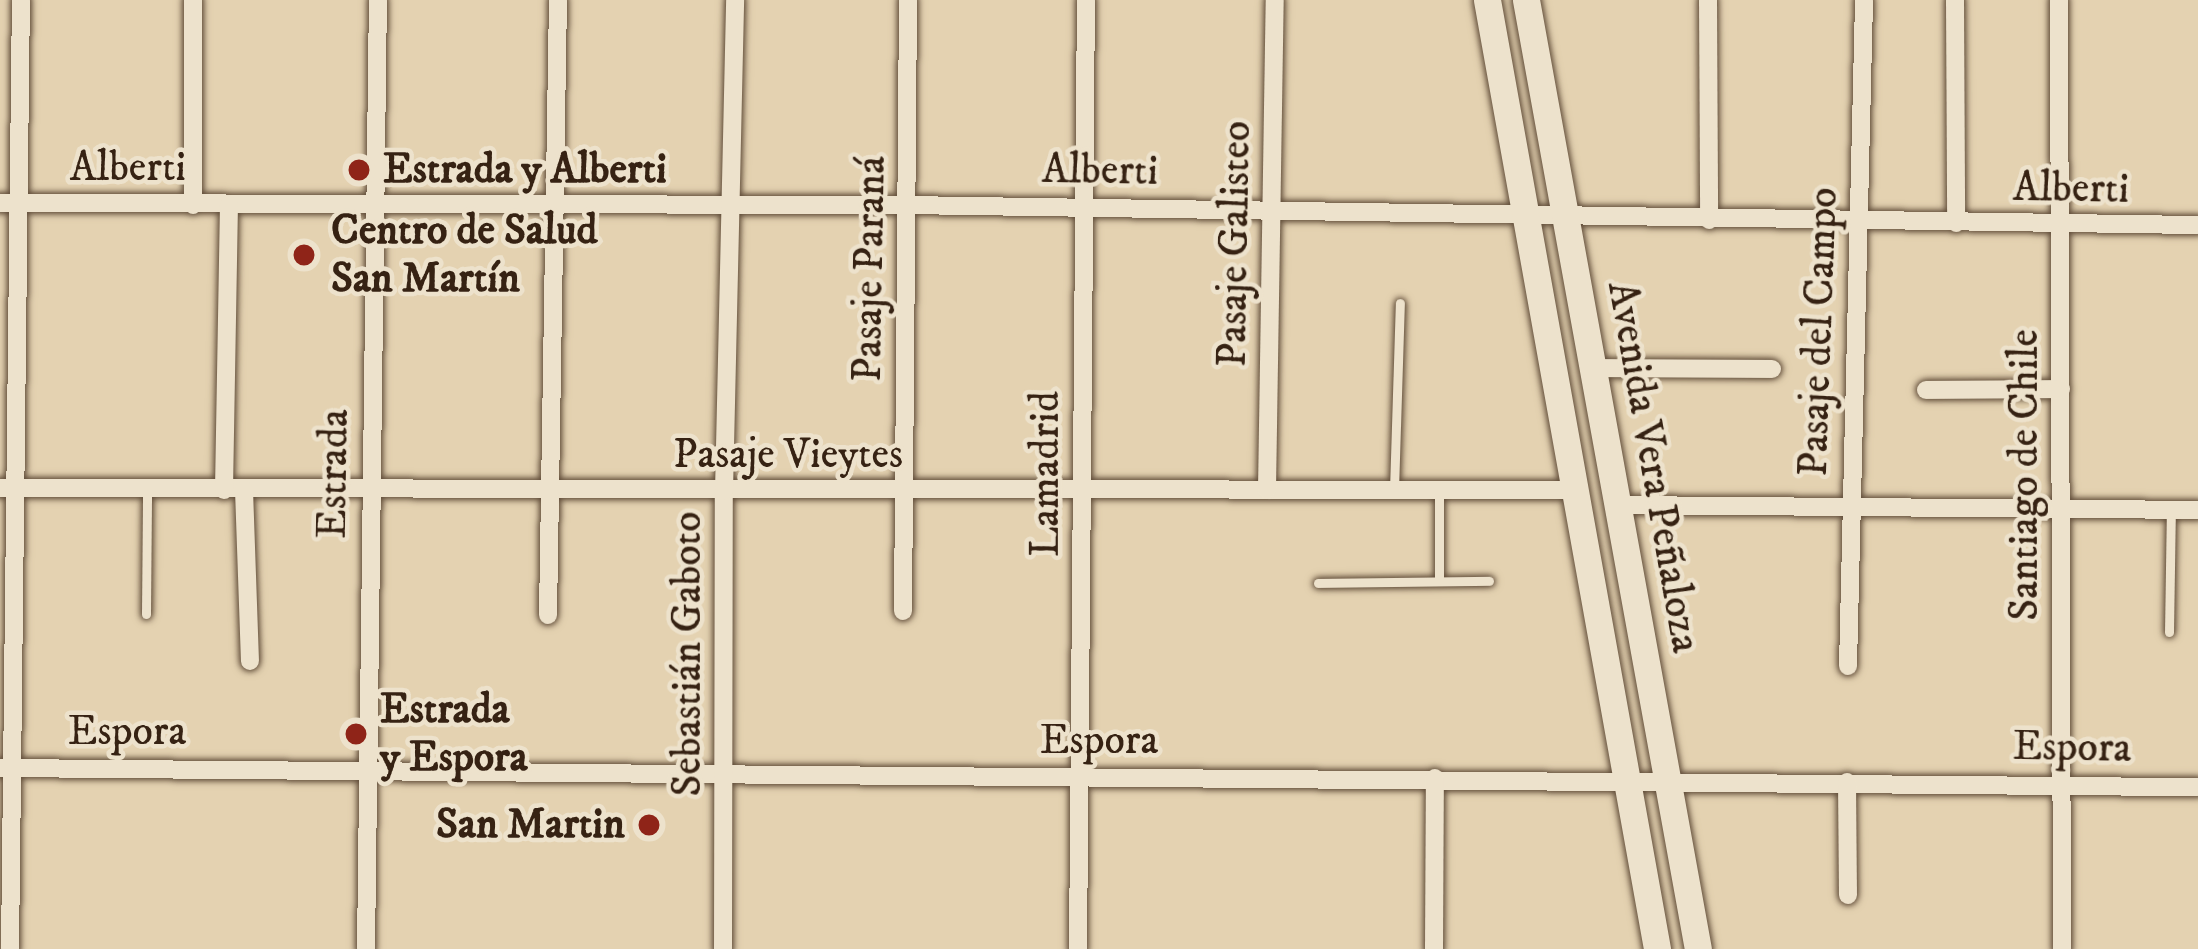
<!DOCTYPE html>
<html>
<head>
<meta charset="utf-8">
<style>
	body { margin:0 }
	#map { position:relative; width:2198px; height:949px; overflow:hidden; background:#e4d2b1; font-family:"IM FELL DW Pica",serif }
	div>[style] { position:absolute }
	.roads { filter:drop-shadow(0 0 3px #624e3a) drop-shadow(0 0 3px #624e3a) }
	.lane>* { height:9px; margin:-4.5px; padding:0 4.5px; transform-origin:4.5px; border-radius:4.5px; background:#ede2cc }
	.street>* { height:18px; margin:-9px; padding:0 9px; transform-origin:9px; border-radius:9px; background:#ede2cc }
	.secondary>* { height:27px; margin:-13.5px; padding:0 13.5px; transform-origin:13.5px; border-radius:13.5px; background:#ede2cc }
	.dots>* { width:33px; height:33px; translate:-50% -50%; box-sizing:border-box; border:6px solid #ede2cc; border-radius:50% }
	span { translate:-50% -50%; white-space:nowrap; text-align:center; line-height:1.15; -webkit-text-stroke:9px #ede2cc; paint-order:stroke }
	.street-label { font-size:42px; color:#362213 }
	.poi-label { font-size:42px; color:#362213; font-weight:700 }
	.left { translate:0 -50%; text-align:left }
	.right { translate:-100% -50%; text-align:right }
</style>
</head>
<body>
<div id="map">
	<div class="roads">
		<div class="lane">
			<div style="left:1394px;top:490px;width:187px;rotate:-88.2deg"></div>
			<div style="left:1439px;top:490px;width:91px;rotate:90deg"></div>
			<div style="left:1318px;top:583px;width:171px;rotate:-0.7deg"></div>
			<div style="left:146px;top:614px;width:124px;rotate:-89.5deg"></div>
			<div style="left:2169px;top:632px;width:122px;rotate:-89.1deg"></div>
		</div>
		<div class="street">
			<div style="left:193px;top:0;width:205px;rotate:90deg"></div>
			<div style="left:1708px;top:0;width:220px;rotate:89.7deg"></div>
			<div style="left:1955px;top:0;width:223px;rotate:89.7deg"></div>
			<div style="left:2059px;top:0;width:949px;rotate:89.82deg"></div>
			<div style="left:0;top:203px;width:906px;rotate:0.13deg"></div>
			<div style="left:906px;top:205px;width:1292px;rotate:0.89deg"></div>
			<div style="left:1593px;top:368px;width:179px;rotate:0.3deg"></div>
			<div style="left:1926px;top:390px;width:135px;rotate:-0.4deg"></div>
			<div style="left:0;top:488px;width:1577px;rotate:0.07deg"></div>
			<div style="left:224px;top:490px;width:285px;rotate:-89deg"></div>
			<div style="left:244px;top:490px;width:171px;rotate:88deg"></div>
			<div style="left:1267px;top:490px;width:490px;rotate:-89.1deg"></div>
			<div style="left:1618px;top:505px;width:580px;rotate:0.49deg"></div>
			<div style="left:903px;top:611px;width:611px;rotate:-89.53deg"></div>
			<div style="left:548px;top:615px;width:615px;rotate:-89.07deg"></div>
			<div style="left:1848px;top:666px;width:666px;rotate:-88.62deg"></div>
			<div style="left:0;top:768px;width:2198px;rotate:0.5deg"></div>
			<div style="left:1847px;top:782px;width:113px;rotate:89.5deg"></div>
			<div style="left:10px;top:949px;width:949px;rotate:-89.34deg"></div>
			<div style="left:366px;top:949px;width:949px;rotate:-89.28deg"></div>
			<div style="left:723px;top:949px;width:458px;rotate:-89.9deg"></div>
			<div style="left:724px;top:491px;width:491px;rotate:-88.7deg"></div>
			<div style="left:1078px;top:949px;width:949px;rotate:-89.52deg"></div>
			<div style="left:1434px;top:949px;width:171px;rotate:-89.7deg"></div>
		</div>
		<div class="secondary">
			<div style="left:1487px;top:0;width:964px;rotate:79.84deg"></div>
			<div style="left:1526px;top:0;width:964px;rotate:79.73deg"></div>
		</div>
	</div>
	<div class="dots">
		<div style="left:359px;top:170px;background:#8f2418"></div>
		<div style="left:304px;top:255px;background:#8f2418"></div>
		<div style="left:356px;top:734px;background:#8f2418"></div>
		<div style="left:649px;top:825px;background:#8f2418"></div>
	</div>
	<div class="street-label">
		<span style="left:128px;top:168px">Alberti</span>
		<span style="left:1100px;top:171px;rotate:1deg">Alberti</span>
		<span style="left:2071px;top:189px;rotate:1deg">Alberti</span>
		<span style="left:1235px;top:244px;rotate:-89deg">Pasaje Galisteo</span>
		<span style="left:870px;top:269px;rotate:-89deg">Pasaje Paraná</span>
		<span style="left:1819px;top:332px;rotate:-88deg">Pasaje del Campo</span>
		<span style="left:788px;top:455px">Pasaje Vieytes</span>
		<span style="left:1653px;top:467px;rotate:80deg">Avenida Vera Peñaloza</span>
		<span style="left:334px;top:474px;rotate:-89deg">Estrada</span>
		<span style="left:1046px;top:474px;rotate:-90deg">Lamadrid</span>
		<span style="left:2025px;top:475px;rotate:-90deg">Santiago de Chile</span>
		<span style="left:688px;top:654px;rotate:-90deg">Sebastián Gaboto</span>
		<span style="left:127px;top:732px">Espora</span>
		<span style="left:1099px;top:741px">Espora</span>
		<span style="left:2072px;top:748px;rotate:1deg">Espora</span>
	</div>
	<div class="poi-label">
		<span class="left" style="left:383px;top:170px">Estrada y Alberti</span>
		<span class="left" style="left:331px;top:255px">Centro de Salud<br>San Martín</span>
		<span class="left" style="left:380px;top:734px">Estrada<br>y Espora</span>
		<span class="right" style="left:625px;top:825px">San Martin</span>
	</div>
</div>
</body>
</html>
